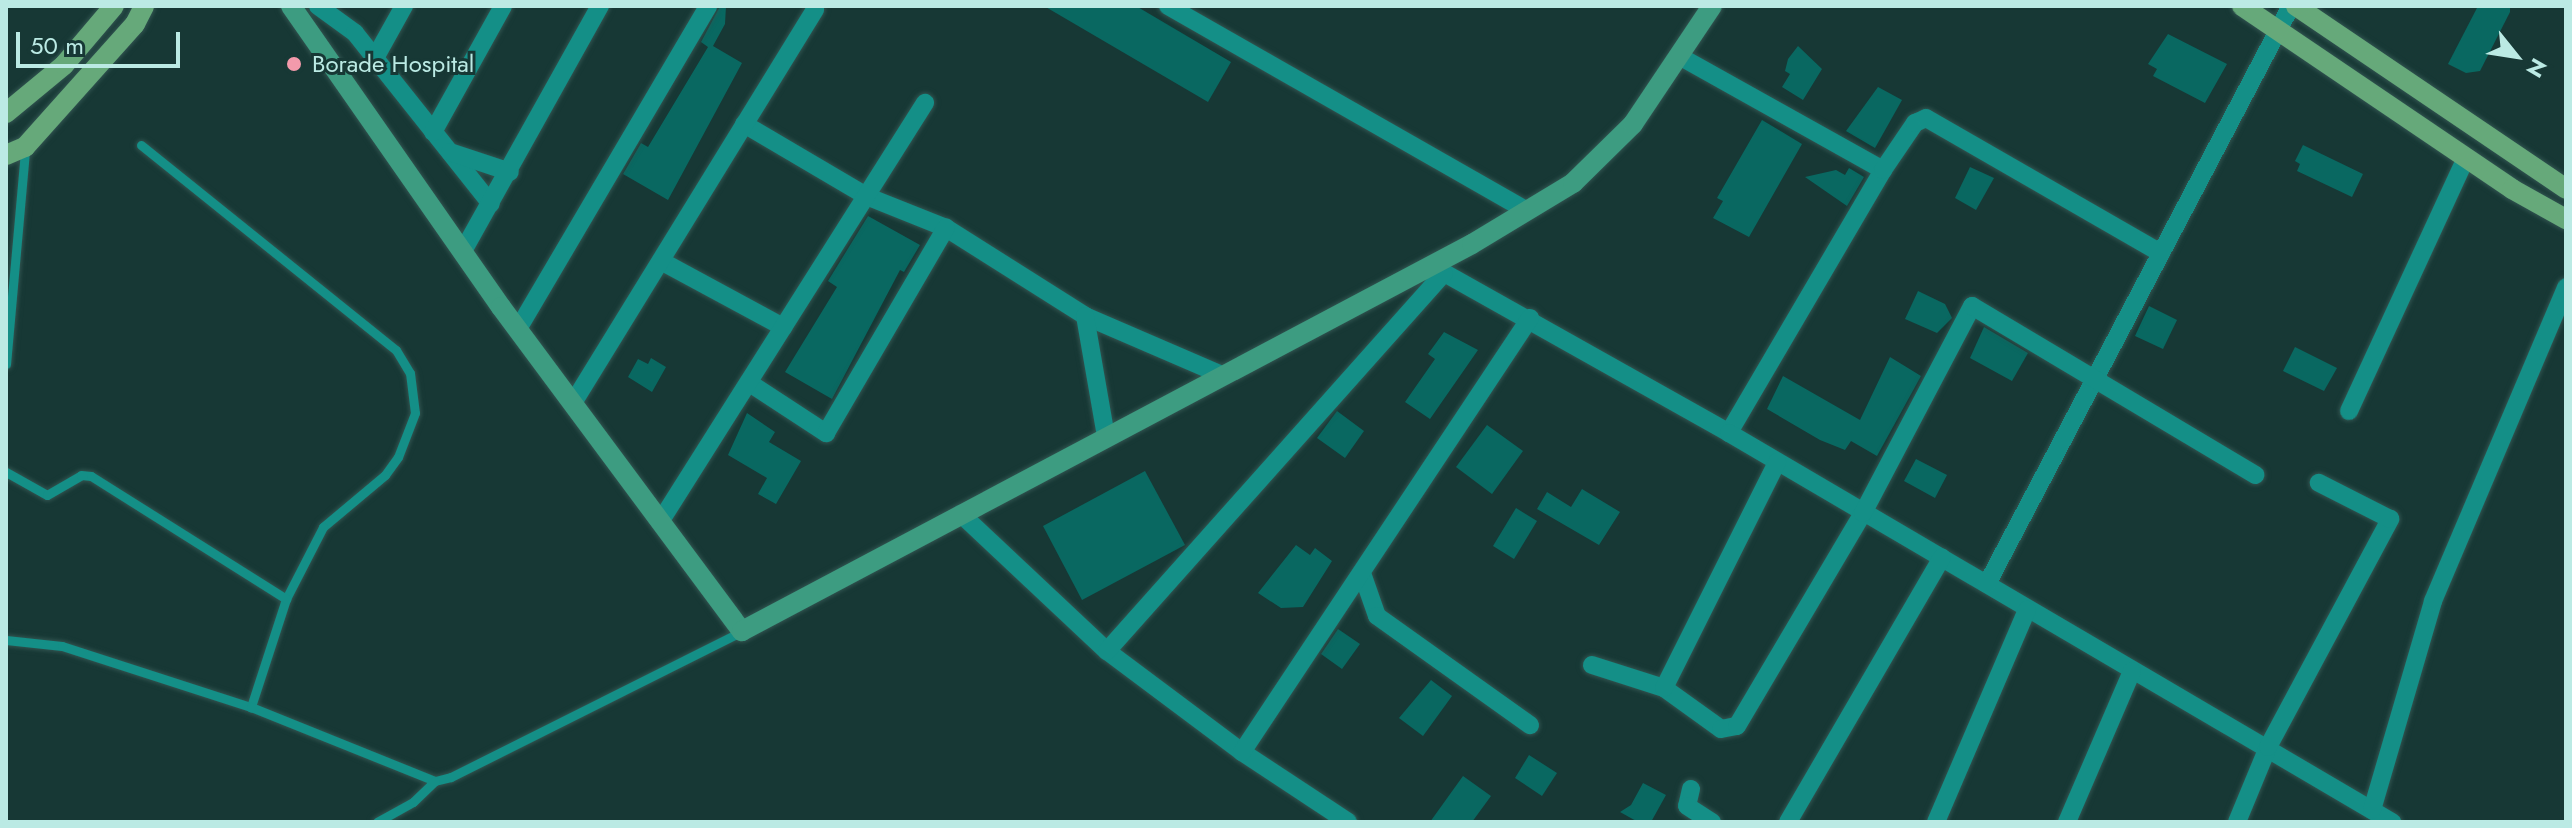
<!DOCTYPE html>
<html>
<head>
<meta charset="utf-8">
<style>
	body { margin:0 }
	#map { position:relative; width:2572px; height:828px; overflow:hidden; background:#173835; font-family:Jost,sans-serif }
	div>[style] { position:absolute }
	.building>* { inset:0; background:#096861 }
	.roads { filter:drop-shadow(0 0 2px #315450) drop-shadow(0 0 2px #315450) }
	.lane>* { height:9px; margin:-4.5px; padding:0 4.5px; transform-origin:4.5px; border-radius:4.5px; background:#148f87 }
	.street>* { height:18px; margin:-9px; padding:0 9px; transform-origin:9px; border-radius:9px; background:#148f87 }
	.secondary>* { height:20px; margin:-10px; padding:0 10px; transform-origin:10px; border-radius:10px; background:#3d9c81 }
	.primary>* { height:20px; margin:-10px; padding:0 10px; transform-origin:10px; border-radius:10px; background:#66a97a }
	.dots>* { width:22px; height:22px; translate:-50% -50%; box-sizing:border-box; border:4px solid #173835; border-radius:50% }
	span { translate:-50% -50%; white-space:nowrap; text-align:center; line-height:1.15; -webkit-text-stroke:6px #173835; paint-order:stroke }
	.poi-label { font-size:24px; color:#bbeae4 }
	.left { translate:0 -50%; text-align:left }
	.frame { position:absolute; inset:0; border:8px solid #bbeae4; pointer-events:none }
	.north { position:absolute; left:2476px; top:16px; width:80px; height:80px; -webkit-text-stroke:6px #173835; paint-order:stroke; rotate:120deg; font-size:22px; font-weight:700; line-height:32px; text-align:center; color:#bbeae4 }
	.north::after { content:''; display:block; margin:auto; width:28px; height:36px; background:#bbeae4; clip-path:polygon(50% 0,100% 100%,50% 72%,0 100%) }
	.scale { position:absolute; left:16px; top:32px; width:164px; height:36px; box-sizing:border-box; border:4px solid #bbeae4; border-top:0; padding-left:10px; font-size:24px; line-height:28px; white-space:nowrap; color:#bbeae4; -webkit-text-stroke:6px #173835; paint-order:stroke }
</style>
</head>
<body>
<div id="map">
	<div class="building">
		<div style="clip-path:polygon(720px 6px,726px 6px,725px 24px,713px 46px,742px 63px,668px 200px,623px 174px,641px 143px,648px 147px,708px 47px,701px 42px)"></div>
		<div style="clip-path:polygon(1044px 6px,1136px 6px,1231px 62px,1208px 102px)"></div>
		<div style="clip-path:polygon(2478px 6px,2510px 6px,2510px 12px,2480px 71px,2466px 73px,2448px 64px)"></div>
		<div style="clip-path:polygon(2168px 34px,2227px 64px,2205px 103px,2153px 76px,2157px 69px,2148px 64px)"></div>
		<div style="clip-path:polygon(1798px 46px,1822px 69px,1803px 100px,1782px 87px,1790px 74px,1785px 71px,1788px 59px)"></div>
		<div style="clip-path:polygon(1878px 87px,1902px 100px,1875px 148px,1846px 131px)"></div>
		<div style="clip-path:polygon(1762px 120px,1802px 144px,1749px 237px,1713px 218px,1723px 201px,1717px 198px)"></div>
		<div style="clip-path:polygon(2303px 145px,2363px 174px,2352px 197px,2297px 171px,2300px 164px,2295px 161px)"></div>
		<div style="clip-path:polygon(1970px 167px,1994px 178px,1976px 210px,1955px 198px)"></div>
		<div style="clip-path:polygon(1849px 168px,1864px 177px,1847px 206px,1805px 177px,1836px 170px,1845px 175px)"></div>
		<div style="clip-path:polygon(868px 216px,920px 245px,904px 272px,900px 270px,832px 399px,785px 372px,837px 287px,828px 281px)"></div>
		<div style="clip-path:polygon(1918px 291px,1945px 304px,1952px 318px,1937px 333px,1905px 319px)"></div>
		<div style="clip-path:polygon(2149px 306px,2177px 320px,2163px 349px,2135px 336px)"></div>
		<div style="clip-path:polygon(1984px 327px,2028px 353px,2012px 381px,1970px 358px)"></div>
		<div style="clip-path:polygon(1444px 332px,1478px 350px,1430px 419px,1405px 402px,1435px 359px,1428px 354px)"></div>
		<div style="clip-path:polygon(2295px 347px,2337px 368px,2324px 391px,2283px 371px)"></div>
		<div style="clip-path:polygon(1890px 357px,1921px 376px,1877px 456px,1851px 441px,1845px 450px,1820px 440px,1767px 409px,1783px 376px,1860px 420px)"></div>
		<div style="clip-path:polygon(651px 358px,666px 367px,652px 392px,628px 377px,638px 359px,648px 364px)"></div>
		<div style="clip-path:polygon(1337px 411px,1364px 431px,1345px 458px,1317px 438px)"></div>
		<div style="clip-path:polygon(747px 413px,775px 432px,769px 442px,801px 461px,776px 504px,758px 494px,767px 478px,728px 455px)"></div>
		<div style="clip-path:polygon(1487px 425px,1523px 451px,1492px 494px,1456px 467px)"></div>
		<div style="clip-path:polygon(1916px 459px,1947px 475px,1935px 498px,1904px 481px)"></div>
		<div style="clip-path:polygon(1145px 471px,1185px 545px,1082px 600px,1043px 526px)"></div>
		<div style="clip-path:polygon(1582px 489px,1620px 512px,1599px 545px,1537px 509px,1547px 492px,1571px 507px)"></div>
		<div style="clip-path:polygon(1516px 508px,1537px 521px,1514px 559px,1493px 546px)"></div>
		<div style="clip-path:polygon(1296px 545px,1310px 555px,1315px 548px,1332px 561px,1303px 607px,1281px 608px,1258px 593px)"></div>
		<div style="clip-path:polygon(1338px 629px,1360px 644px,1342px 669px,1321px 654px)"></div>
		<div style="clip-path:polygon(1431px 680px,1452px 696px,1423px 736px,1399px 718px)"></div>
		<div style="clip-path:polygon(1529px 755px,1557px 773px,1542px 796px,1515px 778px)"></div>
		<div style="clip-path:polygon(1463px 776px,1491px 796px,1472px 822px,1430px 822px)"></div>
		<div style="clip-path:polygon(1643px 783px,1666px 795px,1651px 822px,1638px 822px,1620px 812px,1631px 805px)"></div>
	</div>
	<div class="roads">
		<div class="lane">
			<div style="left:141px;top:145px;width:327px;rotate:38.8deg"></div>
			<div style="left:396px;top:350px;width:27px;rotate:59deg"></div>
			<div style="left:410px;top:373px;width:40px;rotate:82.9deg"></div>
			<div style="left:415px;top:413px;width:47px;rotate:111.1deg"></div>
			<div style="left:398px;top:457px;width:22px;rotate:126deg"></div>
			<div style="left:385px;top:475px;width:81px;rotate:140deg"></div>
			<div style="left:323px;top:527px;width:81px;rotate:117.2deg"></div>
			<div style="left:286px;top:599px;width:114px;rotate:108deg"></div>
			<div style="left:6px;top:364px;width:216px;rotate:-84.9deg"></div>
			<div style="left:6px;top:472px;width:47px;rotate:29.3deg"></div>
			<div style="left:47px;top:495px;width:39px;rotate:-30deg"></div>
			<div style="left:81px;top:475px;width:10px;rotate:6deg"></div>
			<div style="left:91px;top:476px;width:231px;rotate:32.2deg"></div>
			<div style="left:6px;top:640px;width:56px;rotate:6.1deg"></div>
			<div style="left:62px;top:646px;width:199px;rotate:17.9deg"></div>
			<div style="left:251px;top:707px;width:198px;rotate:21.9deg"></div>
			<div style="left:435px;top:781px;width:16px;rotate:-14deg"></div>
			<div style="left:451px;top:777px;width:326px;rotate:-26.6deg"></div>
			<div style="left:377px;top:822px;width:41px;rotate:-29.1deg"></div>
			<div style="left:413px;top:802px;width:30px;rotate:-44deg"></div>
		</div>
		<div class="street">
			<div style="left:318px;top:6px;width:46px;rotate:36.1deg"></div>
			<div style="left:355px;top:33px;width:218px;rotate:51.5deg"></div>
			<div style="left:1168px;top:6px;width:411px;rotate:29.7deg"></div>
			<div style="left:1679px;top:56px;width:234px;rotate:29.2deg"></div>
			<div style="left:1883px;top:170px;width:305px;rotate:120.4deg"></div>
			<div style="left:375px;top:58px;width:60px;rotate:-60.9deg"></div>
			<div style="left:744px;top:124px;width:142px;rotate:30.5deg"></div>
			<div style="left:866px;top:196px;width:86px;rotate:21.8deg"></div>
			<div style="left:946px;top:228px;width:165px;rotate:32.3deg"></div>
			<div style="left:1085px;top:316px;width:149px;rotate:23.3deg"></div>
			<div style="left:433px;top:132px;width:144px;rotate:-60.9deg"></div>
			<div style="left:450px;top:152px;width:63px;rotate:18.4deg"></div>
			<div style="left:1883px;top:170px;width:57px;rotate:-55.8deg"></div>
			<div style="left:1915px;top:123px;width:12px;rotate:-24deg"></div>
			<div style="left:1926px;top:118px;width:271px;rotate:29.9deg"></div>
			<div style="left:463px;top:251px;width:281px;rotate:-60.8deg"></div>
			<div style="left:661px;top:261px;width:139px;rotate:28.4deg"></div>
			<div style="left:1432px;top:266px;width:341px;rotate:29.3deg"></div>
			<div style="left:1729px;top:433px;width:769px;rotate:30.4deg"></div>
			<div style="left:1085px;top:316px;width:122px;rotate:80.1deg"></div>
			<div style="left:518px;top:329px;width:375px;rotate:-59.5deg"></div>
			<div style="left:751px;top:384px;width:90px;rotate:33.2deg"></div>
			<div style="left:826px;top:433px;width:238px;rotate:-59.7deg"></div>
			<div style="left:573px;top:403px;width:462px;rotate:-58.4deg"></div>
			<div style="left:2349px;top:411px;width:279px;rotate:-65.2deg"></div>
			<div style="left:961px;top:514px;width:200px;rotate:43.2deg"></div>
			<div style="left:1107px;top:651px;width:169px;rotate:36.8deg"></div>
			<div style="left:1242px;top:752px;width:127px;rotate:33.4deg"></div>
			<div style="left:660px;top:522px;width:496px;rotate:-57.7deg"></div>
			<div style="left:1363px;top:576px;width:42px;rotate:70.7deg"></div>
			<div style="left:1377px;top:616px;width:188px;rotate:35.5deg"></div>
			<div style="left:1987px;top:584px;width:653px;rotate:-62.26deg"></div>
			<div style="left:1107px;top:651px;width:506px;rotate:-48.28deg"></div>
			<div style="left:1592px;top:665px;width:76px;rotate:17.7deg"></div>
			<div style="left:1664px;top:688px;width:70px;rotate:35.7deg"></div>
			<div style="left:1721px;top:729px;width:16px;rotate:-11deg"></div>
			<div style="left:1737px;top:726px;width:247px;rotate:-59.4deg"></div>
			<div style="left:1863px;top:513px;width:234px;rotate:-62.2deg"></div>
			<div style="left:1972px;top:306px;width:330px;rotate:30.8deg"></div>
			<div style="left:1664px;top:688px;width:253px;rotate:-63.4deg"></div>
			<div style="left:1242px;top:752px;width:521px;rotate:-56.43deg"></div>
			<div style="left:1691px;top:789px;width:17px;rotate:103deg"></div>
			<div style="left:1687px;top:806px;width:30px;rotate:33deg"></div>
			<div style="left:2372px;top:810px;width:218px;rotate:-73.7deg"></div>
			<div style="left:2433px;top:601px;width:341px;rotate:-67deg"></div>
			<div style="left:1788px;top:822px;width:306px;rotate:-59.8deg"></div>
			<div style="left:1936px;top:822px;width:231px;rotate:-66.8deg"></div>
			<div style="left:2067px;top:822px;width:164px;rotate:-66.7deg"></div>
			<div style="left:2237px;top:822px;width:81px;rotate:-67.5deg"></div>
			<div style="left:2268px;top:747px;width:259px;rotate:-61.8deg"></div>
			<div style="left:2390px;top:519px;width:80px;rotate:-153.1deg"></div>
		</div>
		<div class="secondary">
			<div style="left:291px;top:6px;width:367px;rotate:55.1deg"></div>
			<div style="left:501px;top:307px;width:404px;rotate:53.4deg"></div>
			<div style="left:742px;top:631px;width:826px;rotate:-27.93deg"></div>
			<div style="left:1472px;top:244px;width:118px;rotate:-31.1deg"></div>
			<div style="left:1573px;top:183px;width:84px;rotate:-44.5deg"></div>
			<div style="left:1633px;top:124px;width:142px;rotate:-56.2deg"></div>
		</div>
		<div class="primary">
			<div style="left:2242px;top:6px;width:326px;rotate:34.1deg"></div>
			<div style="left:2512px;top:189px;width:62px;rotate:29.1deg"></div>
			<div style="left:2296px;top:6px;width:326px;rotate:34.1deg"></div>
			<div style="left:6px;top:113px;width:75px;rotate:-39.6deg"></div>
			<div style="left:64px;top:65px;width:77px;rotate:-49.7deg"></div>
			<div style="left:6px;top:155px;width:21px;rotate:-23deg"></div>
			<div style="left:25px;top:147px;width:165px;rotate:-48.2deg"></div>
			<div style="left:135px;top:24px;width:20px;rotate:-63deg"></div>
		</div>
	</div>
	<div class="dots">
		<div style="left:294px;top:64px;background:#f39aab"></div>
	</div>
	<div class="poi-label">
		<span class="left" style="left:312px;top:64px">Borade Hospital</span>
	</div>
	<div class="frame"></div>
	<div class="north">N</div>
	<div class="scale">50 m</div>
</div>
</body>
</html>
